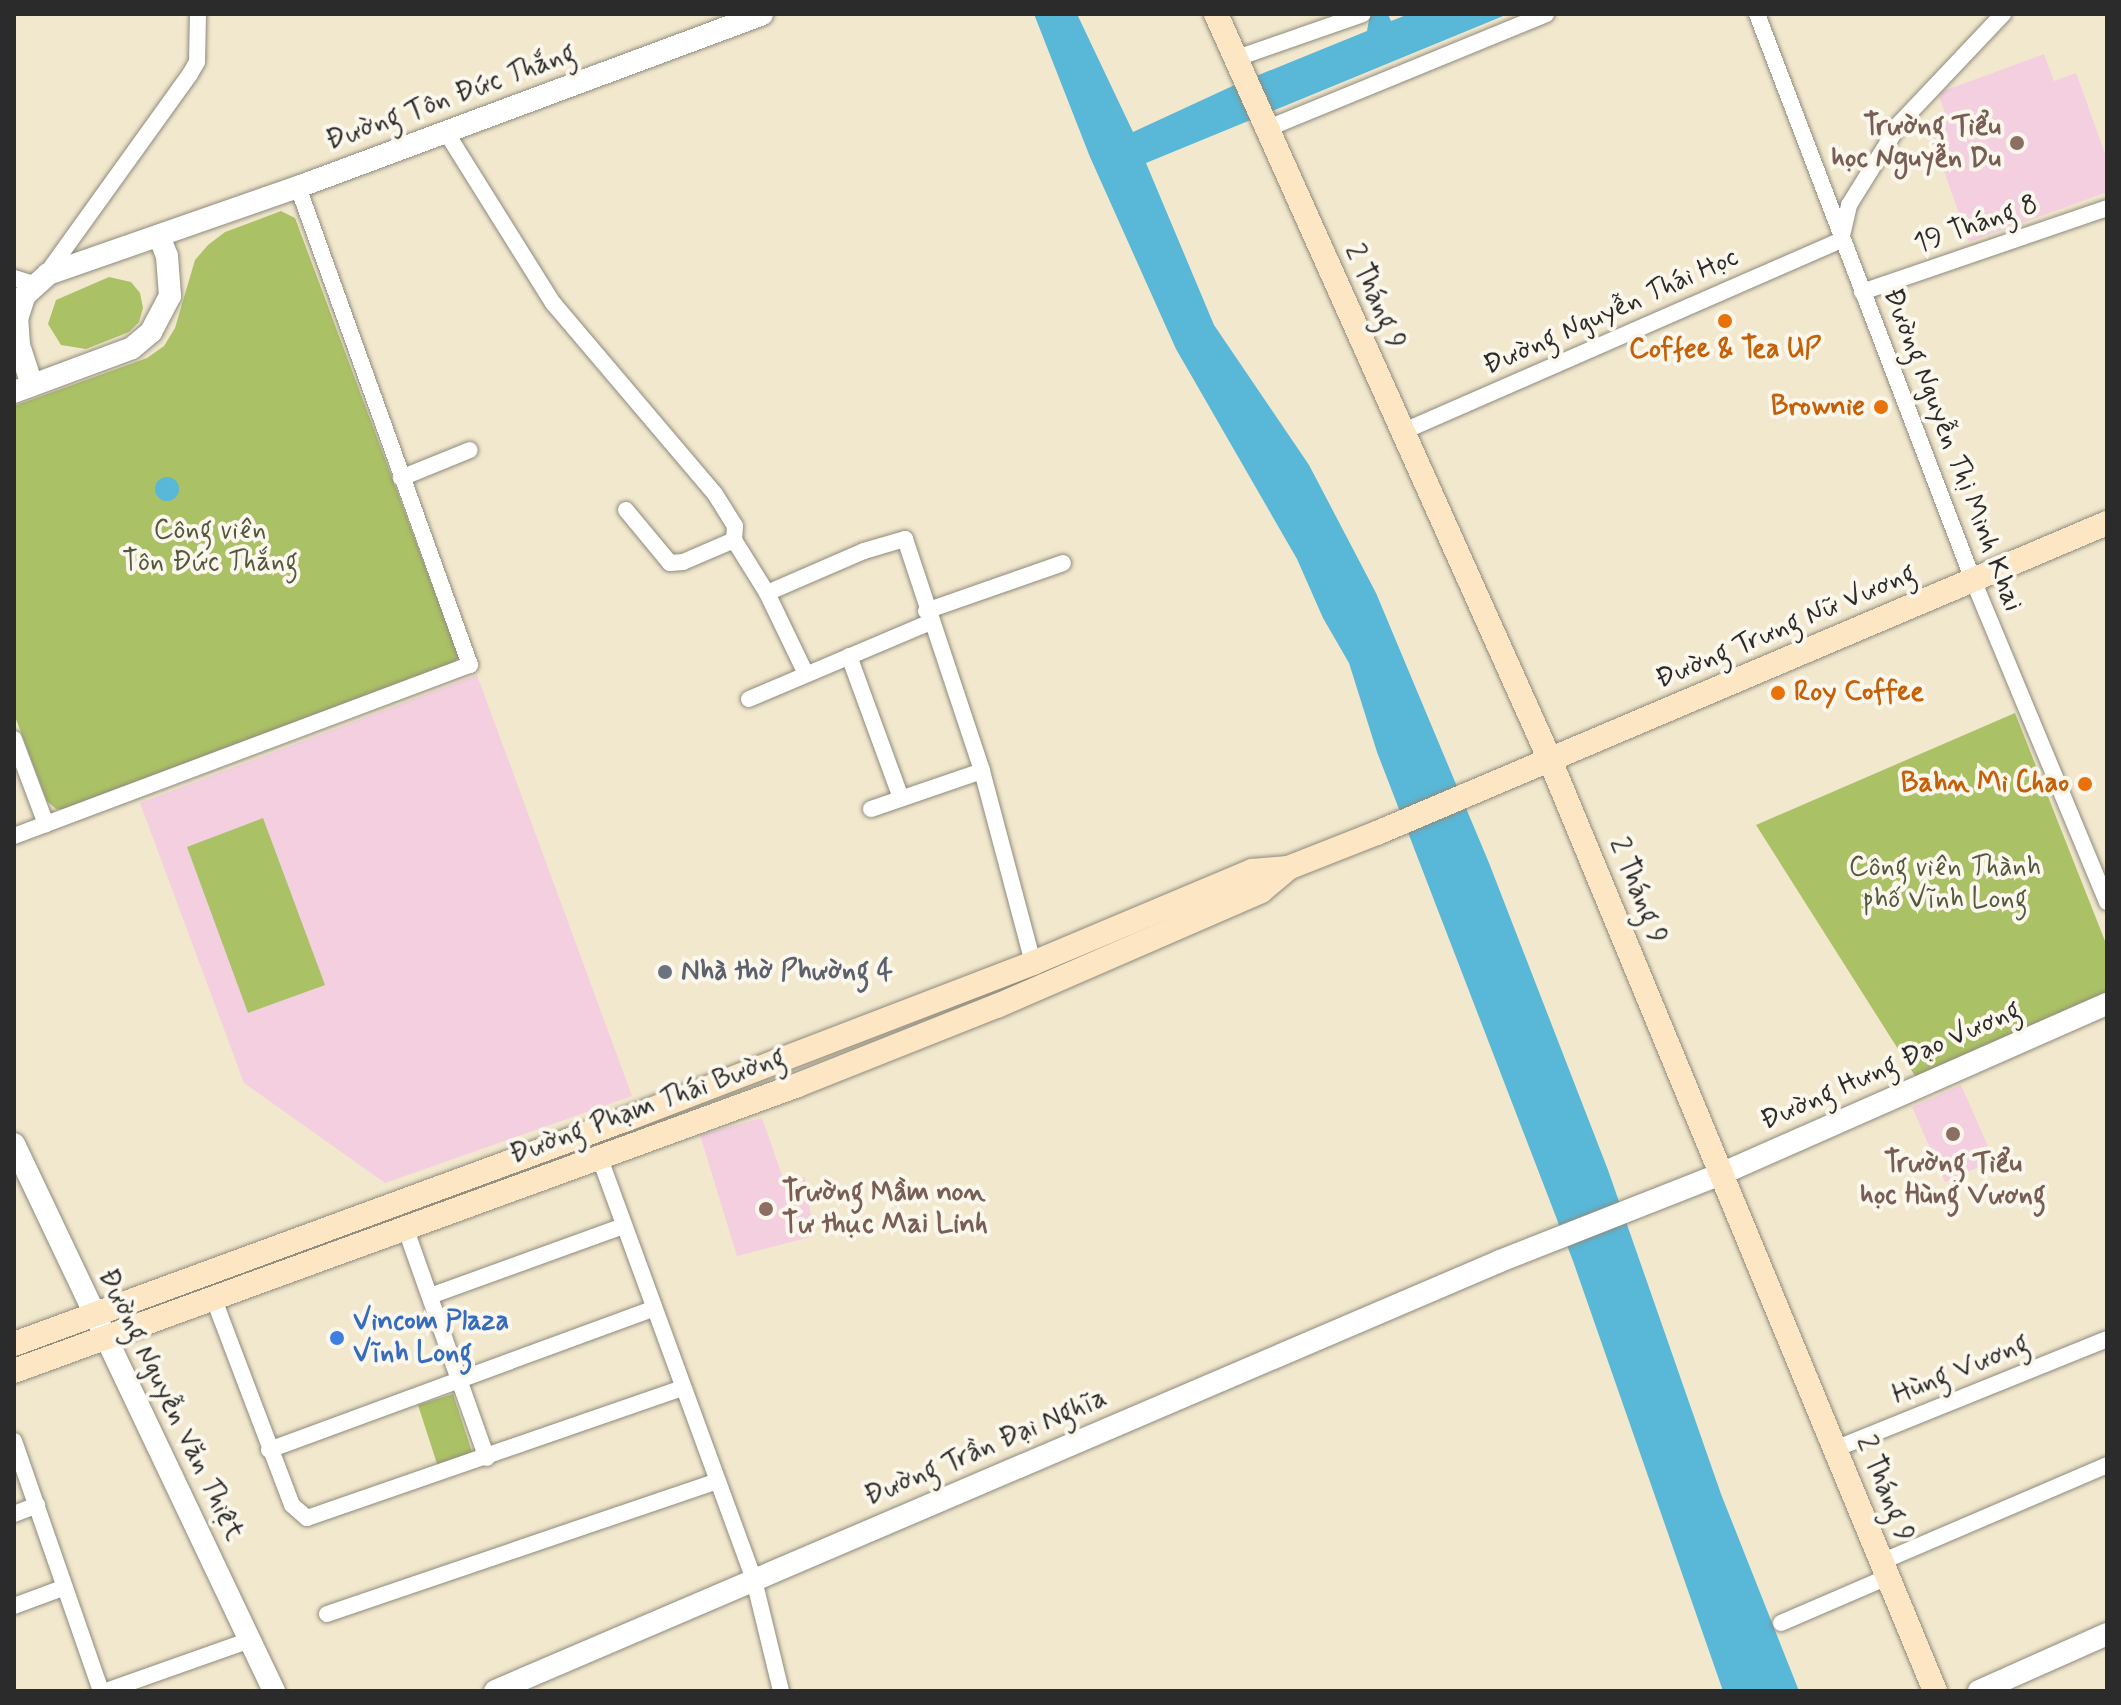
<!DOCTYPE html>
<html>
<head>
<meta charset="utf-8">
<style>
	body { margin:0 }
	#map { position:relative; width:2121px; height:1705px; overflow:hidden; background:#f2e8ce; font-family:Mynerve,sans-serif }
	div>[style] { position:absolute }
	.built>* { inset:0; background:#f3cfe0 }
	.green>* { inset:0; background:#abc166 }
	.water>* { inset:0; background:#59b7d7 }
	.round { border-radius:50% }
	.roads { filter:drop-shadow(0 0 2px #8e8a7c) drop-shadow(0 0 2px #8e8a7c) }
	.minor>* { height:16px; margin:-8px; padding:0 8px; transform-origin:8px; border-radius:8px; background:#fff }
	.tertiary>* { height:22px; margin:-11px; padding:0 11px; transform-origin:11px; border-radius:11px; background:#fff }
	.secondary>* { height:24px; margin:-12px; padding:0 12px; transform-origin:12px; border-radius:12px; background:#fce6c4 }
	.dots>* { width:22px; height:22px; translate:-50% -50%; box-sizing:border-box; border:4px solid #fbf7ec; border-radius:50% }
	span { translate:-50% -50%; white-space:nowrap; text-align:center; line-height:1.15; -webkit-text-stroke:8px #fbf7ec; paint-order:stroke }
	.street-label { font-size:28px; color:#2b2b2b }
	.education-label { font-size:28px; color:#785e54; font-weight:700 }
	.right { translate:-100% -50%; text-align:right }
	.left { translate:0 -50%; text-align:left }
	.food-label { font-size:28px; color:#c56008; font-weight:700 }
	.park-label { font-size:28px; color:#51583d }
	.worship-label { font-size:28px; color:#5b616d; font-weight:700 }
	.shop-label { font-size:28px; color:#366cbe; font-weight:700 }
	.frame { position:absolute; inset:0; border:16px solid #2b2b2b; pointer-events:none }
</style>
</head>
<body>
<div id="map">
	<div class="built">
		<div style="clip-path:polygon(2044px 54px,2054px 81px,2076px 73px,2107px 159px,2107px 192px,1969px 242px,1928px 126px,1947px 119px,1938px 93px)"></div>
		<div style="clip-path:polygon(477px 675px,632px 1096px,385px 1183px,244px 1083px,140px 803px)"></div>
		<div style="clip-path:polygon(1961px 1085px,1994px 1160px,1945px 1182px,1912px 1107px)"></div>
		<div style="clip-path:polygon(762px 1118px,784px 1181px,805px 1177px,814px 1236px,737px 1256px,700px 1135px)"></div>
	</div>
	<div class="green">
		<div style="clip-path:polygon(281px 211px,295px 218px,459px 657px,454px 662px,66px 810px,56px 809px,47px 801px,14px 714px,14px 406px,147px 358px,164px 346px,175px 328px,195px 260px,208px 245px,225px 232px)"></div>
		<div style="clip-path:polygon(109px 277px,131px 282px,140px 293px,143px 308px,139px 322px,129px 332px,86px 349px,61px 345px,48px 324px,56px 300px)"></div>
		<div style="clip-path:polygon(2015px 713px,2107px 946px,2107px 993px,1917px 1079px,1756px 825px)"></div>
		<div style="clip-path:polygon(263px 818px,325px 985px,248px 1013px,187px 847px)"></div>
		<div style="clip-path:polygon(453px 1394px,474px 1458px,439px 1470px,418px 1405px)"></div>
	</div>
	<div class="water">
		<div style="clip-path:polygon(1034px 14px,1077px 14px,1133px 132px,1239px 83px,1367px 31px,1370px 14px,1388px 14px,1391px 21px,1409px 14px,1508px 14px,1146px 163px,1214px 325px,1309px 465px,1376px 593px,1489px 863px,1608px 1170px,1721px 1494px,1799px 1691px,1723px 1691px,1573px 1261px,1377px 752px,1349px 663px,1323px 618px,1297px 559px,1176px 349px,1090px 157px)"></div>
		<div class="round" style="left:155px;top:477px;width:24px;height:24px"></div>
	</div>
	<div class="roads">
		<div class="minor">
			<div style="left:1757px;top:14px;width:606px;rotate:69.11deg"></div>
			<div style="left:1973px;top:580px;width:349px;rotate:67.4deg"></div>
			<div style="left:1237px;top:58px;width:133px;rotate:-19.2deg"></div>
			<div style="left:1266px;top:129px;width:303px;rotate:-22.3deg"></div>
			<div style="left:446px;top:132px;width:202px;rotate:58deg"></div>
			<div style="left:553px;top:303px;width:250px;rotate:49.7deg"></div>
			<div style="left:715px;top:494px;width:38px;rotate:58deg"></div>
			<div style="left:735px;top:526px;width:14px;rotate:94deg"></div>
			<div style="left:734px;top:540px;width:62px;rotate:58.1deg"></div>
			<div style="left:767px;top:593px;width:106px;rotate:-23.4deg"></div>
			<div style="left:864px;top:551px;width:43px;rotate:-16.3deg"></div>
			<div style="left:905px;top:539px;width:244px;rotate:71.6deg"></div>
			<div style="left:982px;top:771px;width:199px;rotate:75.1deg"></div>
			<div style="left:45px;top:276px;width:249px;rotate:-54.3deg"></div>
			<div style="left:190px;top:74px;width:14px;rotate:-60deg"></div>
			<div style="left:197px;top:62px;width:48px;rotate:-88.8deg"></div>
			<div style="left:14px;top:278px;width:21px;rotate:17deg"></div>
			<div style="left:1862px;top:292px;width:259px;rotate:-18.9deg"></div>
			<div style="left:1402px;top:432px;width:479px;rotate:-23.6deg"></div>
			<div style="left:1841px;top:240px;width:36px;rotate:-77deg"></div>
			<div style="left:1849px;top:205px;width:97px;rotate:-58.1deg"></div>
			<div style="left:1900px;top:123px;width:150px;rotate:-46.6deg"></div>
			<div style="left:401px;top:478px;width:74px;rotate:-22.1deg"></div>
			<div style="left:626px;top:510px;width:69px;rotate:50.3deg"></div>
			<div style="left:670px;top:563px;width:13px;rotate:-4deg"></div>
			<div style="left:683px;top:562px;width:56px;rotate:-23.3deg"></div>
			<div style="left:767px;top:593px;width:90px;rotate:64.3deg"></div>
			<div style="left:926px;top:611px;width:145px;rotate:-19.3deg"></div>
			<div style="left:849px;top:656px;width:151px;rotate:69.9deg"></div>
			<div style="left:749px;top:699px;width:197px;rotate:-23deg"></div>
			<div style="left:14px;top:739px;width:91px;rotate:69.4deg"></div>
			<div style="left:871px;top:809px;width:117px;rotate:-18.9deg"></div>
			<div style="left:14px;top:836px;width:487px;rotate:-20.6deg"></div>
			<div style="left:470px;top:665px;width:508px;rotate:-109.79deg"></div>
			<div style="left:599px;top:1156px;width:451px;rotate:69.9deg"></div>
			<div style="left:754px;top:1580px;width:114px;rotate:76.3deg"></div>
			<div style="left:405px;top:1227px;width:245px;rotate:70.5deg"></div>
			<div style="left:430px;top:1296px;width:205px;rotate:-19.9deg"></div>
			<div style="left:213px;top:1297px;width:222px;rotate:69.2deg"></div>
			<div style="left:292px;top:1505px;width:20px;rotate:41deg"></div>
			<div style="left:307px;top:1518px;width:398px;rotate:-19.1deg"></div>
			<div style="left:14px;top:1441px;width:265px;rotate:70.8deg"></div>
			<div style="left:1835px;top:1449px;width:293px;rotate:-22deg"></div>
			<div style="left:269px;top:1450px;width:410px;rotate:-20.2deg"></div>
			<div style="left:14px;top:1514px;width:25px;rotate:-21deg"></div>
			<div style="left:1881px;top:1562px;width:246px;rotate:-23.2deg"></div>
			<div style="left:14px;top:1606px;width:54px;rotate:-20.4deg"></div>
			<div style="left:327px;top:1614px;width:412px;rotate:-18.8deg"></div>
			<div style="left:1781px;top:1623px;width:116px;rotate:-23.3deg"></div>
			<div style="left:106px;top:1691px;width:153px;rotate:-19.5deg"></div>
		</div>
		<div class="tertiary">
			<div style="left:32px;top:385px;width:42px;rotate:-108deg"></div>
			<div style="left:19px;top:345px;width:26px;rotate:-94deg"></div>
			<div style="left:17px;top:319px;width:25px;rotate:-72deg"></div>
			<div style="left:25px;top:295px;width:31px;rotate:-42deg"></div>
			<div style="left:48px;top:274px;width:265px;rotate:-19.2deg"></div>
			<div style="left:298px;top:187px;width:495px;rotate:-20.4deg"></div>
			<div style="left:14px;top:392px;width:126px;rotate:-20.4deg"></div>
			<div style="left:132px;top:348px;width:25px;rotate:-40deg"></div>
			<div style="left:151px;top:332px;width:41px;rotate:-62.2deg"></div>
			<div style="left:170px;top:296px;width:40px;rotate:-94.3deg"></div>
			<div style="left:167px;top:256px;width:22px;rotate:-112deg"></div>
			<div style="left:14px;top:1144px;width:606px;rotate:64.58deg"></div>
			<div style="left:495px;top:1691px;width:1093px;rotate:-23.16deg"></div>
			<div style="left:1500px;top:1261px;width:238px;rotate:-21.5deg"></div>
			<div style="left:1721px;top:1174px;width:422px;rotate:-23.8deg"></div>
			<div style="left:1979px;top:1691px;width:140px;rotate:-24deg"></div>
		</div>
		<div class="secondary">
			<div style="left:1216px;top:14px;width:817px;rotate:65.88deg"></div>
			<div style="left:1550px;top:760px;width:1007px;rotate:67.53deg"></div>
			<div style="left:14px;top:1344px;width:653px;rotate:-20.16deg"></div>
			<div style="left:627px;top:1119px;width:435px;rotate:-21deg"></div>
			<div style="left:1033px;top:963px;width:238px;rotate:-22.8deg"></div>
			<div style="left:1252px;top:871px;width:36px;rotate:-5deg"></div>
			<div style="left:1288px;top:868px;width:96px;rotate:-21.5deg"></div>
			<div style="left:1377px;top:833px;width:793px;rotate:-23.01deg"></div>
			<div style="left:14px;top:1371px;width:835px;rotate:-20.04deg"></div>
			<div style="left:798px;top:1085px;width:214px;rotate:-21.7deg"></div>
			<div style="left:997px;top:1006px;width:288px;rotate:-23.5deg"></div>
			<div style="left:1261px;top:891px;width:35px;rotate:-40deg"></div>
		</div>
	</div>
	<div class="dots">
		<div style="left:2017px;top:143px;background:#8d6e63"></div>
		<div style="left:1725px;top:321px;background:#e8710a"></div>
		<div style="left:1881px;top:407px;background:#e8710a"></div>
		<div style="left:1778px;top:693px;background:#e8710a"></div>
		<div style="left:2085px;top:784px;background:#e8710a"></div>
		<div style="left:665px;top:972px;background:#6b7280"></div>
		<div style="left:1953px;top:1134px;background:#8d6e63"></div>
		<div style="left:766px;top:1209px;background:#8d6e63"></div>
		<div style="left:337px;top:1338px;background:#3f7fe0"></div>
	</div>
	<div class="street-label">
		<span style="left:451px;top:98px;rotate:-20deg">Đường Tôn Đức Thắng</span>
		<span style="left:1976px;top:225px;rotate:-19deg">19 Tháng 8</span>
		<span style="left:1374px;top:297px;rotate:66deg">2 Tháng 9</span>
		<span style="left:1611px;top:312px;rotate:-24deg">Đường Nguyễn Thái Học</span>
		<span style="left:1952px;top:450px;rotate:69deg">Đường Nguyễn Thị Minh Khai</span>
		<span style="left:1786px;top:627px;rotate:-23deg">Đường Trưng Nữ Vương</span>
		<span style="left:1637px;top:891px;rotate:68deg">2 Tháng 9</span>
		<span style="left:1891px;top:1066px;rotate:-24deg">Đường Hưng Đạo Vương</span>
		<span style="left:648px;top:1107px;rotate:-20deg">Đường Phạm Thái Bường</span>
		<span style="left:1961px;top:1370px;rotate:-22deg">Hùng Vương</span>
		<span style="left:170px;top:1405px;rotate:64deg">Đường Nguyễn Văn Thiệt</span>
		<span style="left:986px;top:1448px;rotate:-23deg">Đường Trần Đại Nghĩa</span>
		<span style="left:1884px;top:1489px;rotate:68deg">2 Tháng 9</span>
	</div>
	<div class="education-label">
		<span class="right" style="left:2001px;top:143px">Trường Tiểu<br>học Nguyễn Du</span>
		<span style="left:1953px;top:1180px">Trường Tiểu<br>học Hùng Vương</span>
		<span class="left" style="left:782px;top:1209px">Trường Mầm non<br>Tư thục Mai Linh</span>
	</div>
	<div class="food-label">
		<span style="left:1725px;top:350px">Coffee &amp; Tea UP</span>
		<span class="right" style="left:1865px;top:407px">Brownie</span>
		<span class="left" style="left:1794px;top:693px">Roy Coffee</span>
		<span class="right" style="left:2069px;top:784px">Bahn Mi Chao</span>
	</div>
	<div class="park-label">
		<span style="left:210px;top:547px">Công viên<br>Tôn Đức Thắng</span>
		<span style="left:1945px;top:884px">Công viên Thành<br>phố Vĩnh Long</span>
	</div>
	<div class="worship-label">
		<span class="left" style="left:681px;top:972px">Nhà thờ Phường 4</span>
	</div>
	<div class="shop-label">
		<span class="left" style="left:353px;top:1338px">Vincom Plaza<br>Vĩnh Long</span>
	</div>
	<div class="frame"></div>
</div>
</body>
</html>
